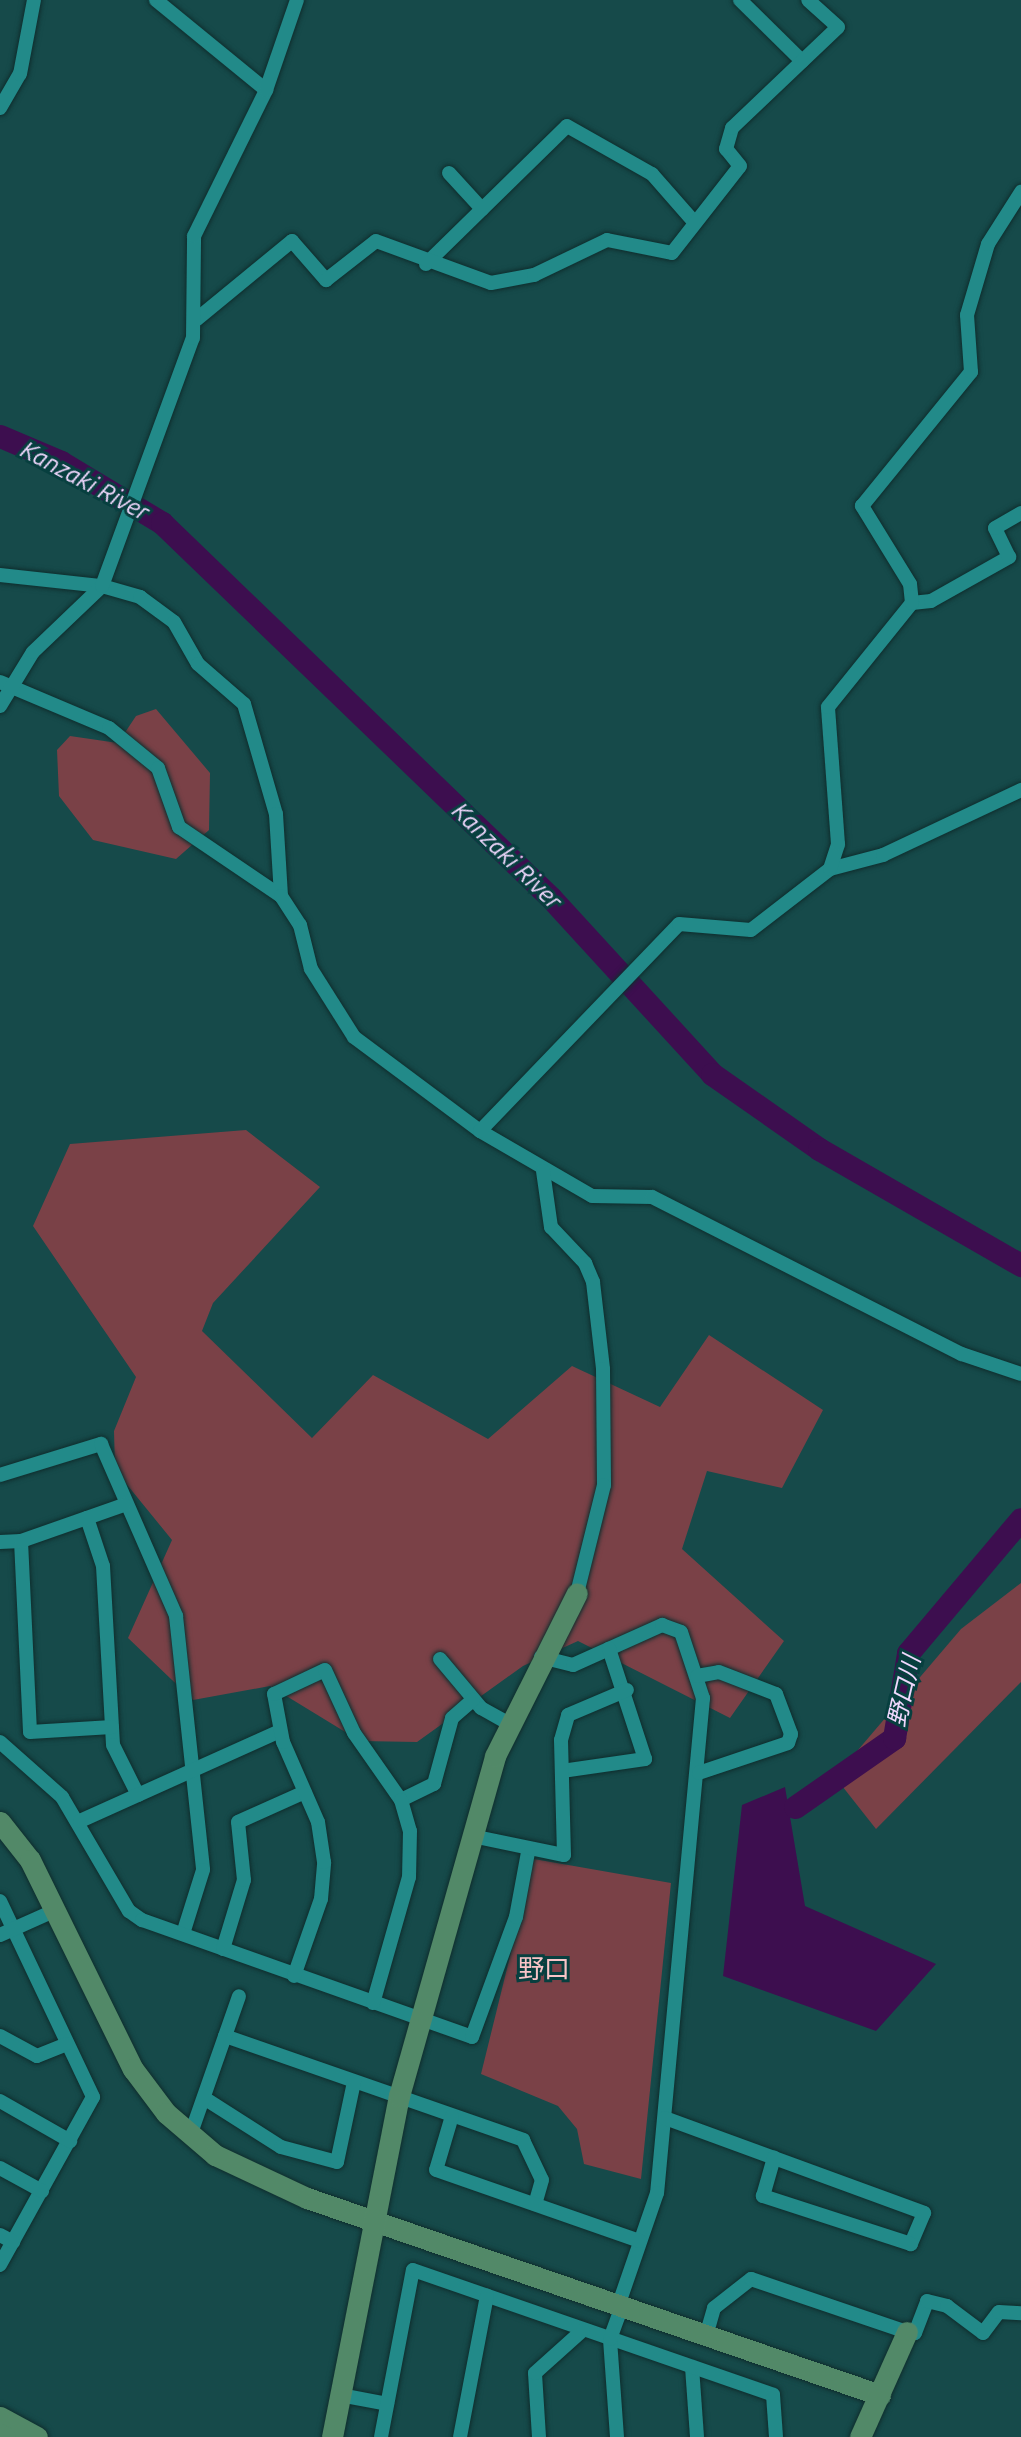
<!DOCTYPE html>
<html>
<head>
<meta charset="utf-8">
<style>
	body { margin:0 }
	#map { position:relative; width:1021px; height:2437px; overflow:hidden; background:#164a4a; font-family:Ubuntu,"Noto Sans JP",sans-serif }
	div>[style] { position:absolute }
	.green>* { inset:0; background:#7a4147 }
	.water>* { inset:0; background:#3d0e4f }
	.river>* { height:23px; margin:-11.5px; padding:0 11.5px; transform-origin:11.5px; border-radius:11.5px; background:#3d0e4f }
	.roads { filter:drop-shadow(0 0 2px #0f2d2d) drop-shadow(0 0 2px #0f2d2d) }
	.street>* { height:14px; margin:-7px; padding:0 7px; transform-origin:7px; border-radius:7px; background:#228a89 }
	.secondary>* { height:21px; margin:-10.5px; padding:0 10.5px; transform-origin:10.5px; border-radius:10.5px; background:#528968 }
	span { translate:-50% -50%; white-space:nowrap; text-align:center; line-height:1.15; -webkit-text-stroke:6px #073f3f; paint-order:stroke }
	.water-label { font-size:24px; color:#f1d8fe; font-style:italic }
	.quarter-label { font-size:26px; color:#f8c4c7 }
</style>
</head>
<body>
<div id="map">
	<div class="green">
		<div style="clip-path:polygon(156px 709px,210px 773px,209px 830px,176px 859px,93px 840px,59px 796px,57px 750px,70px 736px,118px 743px,136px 716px)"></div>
		<div style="clip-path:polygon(246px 1130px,320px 1187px,213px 1303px,202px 1331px,312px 1438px,373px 1375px,488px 1439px,572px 1366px,660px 1407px,709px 1335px,823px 1410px,782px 1488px,707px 1471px,682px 1549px,784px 1641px,730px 1718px,578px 1641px,523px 1666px,417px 1742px,360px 1741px,270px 1686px,193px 1700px,128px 1638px,172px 1540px,115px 1470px,114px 1431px,136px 1377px,33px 1226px,70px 1144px)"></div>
		<div style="clip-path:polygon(1021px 1583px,1021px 1682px,876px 1829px,835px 1777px,961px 1629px)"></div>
		<div style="clip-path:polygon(534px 1859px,671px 1883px,641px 2179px,584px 2164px,577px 2129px,558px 2106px,481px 2074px)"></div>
	</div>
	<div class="water">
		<div style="clip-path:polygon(785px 1787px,805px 1906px,936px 1964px,876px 2031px,723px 1976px,742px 1805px)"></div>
	</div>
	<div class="river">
		<div style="left:0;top:436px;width:66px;rotate:23.1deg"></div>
		<div style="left:61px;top:462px;width:118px;rotate:31.1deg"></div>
		<div style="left:162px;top:523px;width:540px;rotate:43.95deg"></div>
		<div style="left:551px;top:898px;width:239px;rotate:47.5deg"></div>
		<div style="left:712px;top:1074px;width:131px;rotate:35deg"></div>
		<div style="left:819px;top:1149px;width:233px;rotate:29.9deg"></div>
		<div style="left:795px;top:1807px;width:121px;rotate:-34.9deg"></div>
		<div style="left:894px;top:1738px;width:86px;rotate:-80.6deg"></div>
		<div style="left:908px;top:1653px;width:175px;rotate:-49.9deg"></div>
	</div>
	<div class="roads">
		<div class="street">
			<div style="left:156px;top:0;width:142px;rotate:39.3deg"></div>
			<div style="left:740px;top:0;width:87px;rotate:44.5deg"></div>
			<div style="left:0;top:108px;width:39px;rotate:-60deg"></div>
			<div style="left:20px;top:74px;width:75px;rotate:-79.3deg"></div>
			<div style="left:449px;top:173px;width:49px;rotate:47.5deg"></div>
			<div style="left:426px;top:264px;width:197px;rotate:-44.4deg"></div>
			<div style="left:567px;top:126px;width:98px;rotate:29.5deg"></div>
			<div style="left:652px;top:174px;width:65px;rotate:48.7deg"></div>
			<div style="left:197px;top:319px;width:123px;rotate:-39.4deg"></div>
			<div style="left:292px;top:241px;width:52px;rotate:48.9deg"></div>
			<div style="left:326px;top:280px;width:63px;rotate:-38deg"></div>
			<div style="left:376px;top:241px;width:122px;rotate:20.1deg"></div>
			<div style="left:491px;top:283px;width:44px;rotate:-10.5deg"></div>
			<div style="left:534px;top:275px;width:81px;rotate:-25.6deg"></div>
			<div style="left:607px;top:240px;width:66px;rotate:11.3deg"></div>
			<div style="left:672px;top:253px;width:110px;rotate:-52deg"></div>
			<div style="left:740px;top:166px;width:22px;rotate:-129deg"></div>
			<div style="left:726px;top:149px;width:22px;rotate:-74deg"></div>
			<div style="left:732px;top:128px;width:146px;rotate:-43.6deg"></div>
			<div style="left:838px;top:27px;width:40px;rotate:-138deg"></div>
			<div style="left:0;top:575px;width:103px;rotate:6.2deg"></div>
			<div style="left:102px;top:586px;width:40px;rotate:16deg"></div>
			<div style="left:140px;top:597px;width:42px;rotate:36.3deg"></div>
			<div style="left:174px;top:622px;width:48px;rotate:60.3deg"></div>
			<div style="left:198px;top:664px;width:61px;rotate:41deg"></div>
			<div style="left:244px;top:704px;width:115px;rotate:73.8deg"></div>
			<div style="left:276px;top:814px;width:82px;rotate:86.5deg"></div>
			<div style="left:912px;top:603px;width:19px;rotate:-6deg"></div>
			<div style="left:931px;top:601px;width:90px;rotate:-29.4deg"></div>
			<div style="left:1009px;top:557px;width:32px;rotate:-116deg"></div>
			<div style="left:995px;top:528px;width:30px;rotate:-30deg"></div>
			<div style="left:0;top:682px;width:118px;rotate:22.9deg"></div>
			<div style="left:109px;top:728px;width:63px;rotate:39.2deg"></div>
			<div style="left:158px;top:768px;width:63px;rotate:70.4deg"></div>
			<div style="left:179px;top:827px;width:123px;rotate:34.1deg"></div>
			<div style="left:281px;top:896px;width:35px;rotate:57deg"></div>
			<div style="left:300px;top:925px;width:45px;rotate:76deg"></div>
			<div style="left:311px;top:969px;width:80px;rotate:57.7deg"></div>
			<div style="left:354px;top:1037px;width:157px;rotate:36.7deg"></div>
			<div style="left:480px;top:1131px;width:129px;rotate:30.1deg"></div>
			<div style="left:592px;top:1196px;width:60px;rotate:1deg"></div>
			<div style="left:652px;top:1197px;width:347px;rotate:26.9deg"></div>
			<div style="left:962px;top:1354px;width:62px;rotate:18.7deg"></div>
			<div style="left:0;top:706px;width:63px;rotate:-58.6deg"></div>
			<div style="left:33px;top:652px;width:95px;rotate:-43.7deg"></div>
			<div style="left:102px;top:586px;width:264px;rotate:-69.9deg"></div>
			<div style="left:193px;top:338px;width:102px;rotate:-89.4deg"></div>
			<div style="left:194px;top:236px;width:163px;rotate:-63.7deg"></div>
			<div style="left:266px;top:90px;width:95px;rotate:-71deg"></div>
			<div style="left:830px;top:869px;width:55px;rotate:-14.8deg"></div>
			<div style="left:883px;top:855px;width:153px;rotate:-25.2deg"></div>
			<div style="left:480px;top:1131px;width:287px;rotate:-46.1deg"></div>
			<div style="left:679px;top:924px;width:72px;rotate:4.8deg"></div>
			<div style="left:751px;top:930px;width:100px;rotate:-37.7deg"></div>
			<div style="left:830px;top:869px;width:26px;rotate:-72deg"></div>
			<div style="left:838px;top:844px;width:137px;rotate:-94.2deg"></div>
			<div style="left:828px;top:707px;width:134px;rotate:-51.1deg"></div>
			<div style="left:912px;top:603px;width:19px;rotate:-96deg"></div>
			<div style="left:910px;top:584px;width:92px;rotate:-121.6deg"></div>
			<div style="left:862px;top:506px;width:173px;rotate:-50.9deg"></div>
			<div style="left:971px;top:372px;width:57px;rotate:-94deg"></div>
			<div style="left:967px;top:315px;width:74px;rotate:-73.5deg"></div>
			<div style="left:988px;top:244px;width:62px;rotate:-57.6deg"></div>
			<div style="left:543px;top:1171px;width:57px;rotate:81.9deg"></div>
			<div style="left:551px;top:1227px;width:50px;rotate:46.6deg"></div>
			<div style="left:585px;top:1263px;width:21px;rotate:67deg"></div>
			<div style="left:593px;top:1282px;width:88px;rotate:83.4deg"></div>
			<div style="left:603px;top:1369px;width:116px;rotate:89.5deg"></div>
			<div style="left:604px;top:1485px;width:111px;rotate:104deg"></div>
			<div style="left:0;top:1475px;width:106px;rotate:-17.1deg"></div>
			<div style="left:101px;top:1444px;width:188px;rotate:66.4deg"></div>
			<div style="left:176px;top:1616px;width:255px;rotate:83.9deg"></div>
			<div style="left:203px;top:1870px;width:67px;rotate:107.4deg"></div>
			<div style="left:87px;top:1518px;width:51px;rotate:71.6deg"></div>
			<div style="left:103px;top:1566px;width:179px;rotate:86.8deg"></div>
			<div style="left:113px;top:1745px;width:56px;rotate:63.4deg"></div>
			<div style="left:21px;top:1541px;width:191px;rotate:87.3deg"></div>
			<div style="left:30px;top:1732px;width:82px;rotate:-3.5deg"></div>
			<div style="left:0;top:1542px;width:21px;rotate:-3deg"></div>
			<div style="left:21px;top:1541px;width:109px;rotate:-19.3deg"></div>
			<div style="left:541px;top:1657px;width:33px;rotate:14deg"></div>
			<div style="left:573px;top:1665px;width:98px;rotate:-24.2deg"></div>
			<div style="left:662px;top:1625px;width:20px;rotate:20deg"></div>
			<div style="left:681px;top:1632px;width:70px;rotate:71.6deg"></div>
			<div style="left:703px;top:1698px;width:497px;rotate:95.3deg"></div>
			<div style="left:657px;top:2193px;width:120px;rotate:109deg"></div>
			<div style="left:440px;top:1659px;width:64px;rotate:50.1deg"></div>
			<div style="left:481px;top:1708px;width:31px;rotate:29deg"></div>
			<div style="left:697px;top:1676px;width:22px;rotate:-10deg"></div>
			<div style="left:719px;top:1672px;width:61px;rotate:21.1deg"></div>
			<div style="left:776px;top:1694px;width:43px;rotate:69.4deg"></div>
			<div style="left:791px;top:1734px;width:9px;rotate:108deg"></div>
			<div style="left:788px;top:1743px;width:94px;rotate:161.4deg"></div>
			<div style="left:0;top:1742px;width:83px;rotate:41.6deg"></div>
			<div style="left:62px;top:1797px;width:132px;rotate:59.6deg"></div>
			<div style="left:129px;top:1911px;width:16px;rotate:35deg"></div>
			<div style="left:142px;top:1920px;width:350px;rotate:19.5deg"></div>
			<div style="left:472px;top:2037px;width:128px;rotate:-69.9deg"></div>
			<div style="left:516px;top:1917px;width:66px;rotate:-79.5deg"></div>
			<div style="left:562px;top:1771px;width:84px;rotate:-8.2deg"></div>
			<div style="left:645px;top:1759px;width:116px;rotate:-108.1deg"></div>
			<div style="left:401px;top:1800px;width:37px;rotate:-26deg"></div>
			<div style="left:434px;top:1784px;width:68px;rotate:-74.7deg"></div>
			<div style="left:452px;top:1718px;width:28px;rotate:-41deg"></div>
			<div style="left:80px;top:1821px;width:219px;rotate:-24.2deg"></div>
			<div style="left:472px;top:1836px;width:94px;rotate:11.7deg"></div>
			<div style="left:564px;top:1855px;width:115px;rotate:-91.5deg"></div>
			<div style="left:561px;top:1740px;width:26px;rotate:-74deg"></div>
			<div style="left:568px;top:1715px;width:64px;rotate:-23deg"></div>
			<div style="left:0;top:1901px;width:217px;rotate:64.6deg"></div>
			<div style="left:93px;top:2097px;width:192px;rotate:119deg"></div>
			<div style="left:0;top:1935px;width:61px;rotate:-24.1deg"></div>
			<div style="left:223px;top:1949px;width:72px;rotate:-73.1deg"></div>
			<div style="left:244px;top:1880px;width:58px;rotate:-95.9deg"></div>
			<div style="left:238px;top:1822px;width:73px;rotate:-24.1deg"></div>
			<div style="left:294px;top:1976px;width:82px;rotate:-70.7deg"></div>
			<div style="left:321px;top:1899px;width:37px;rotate:-85deg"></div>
			<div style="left:324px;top:1862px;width:40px;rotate:-98.5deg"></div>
			<div style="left:318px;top:1822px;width:87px;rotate:-113.6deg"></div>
			<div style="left:283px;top:1742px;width:49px;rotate:-100.6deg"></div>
			<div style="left:274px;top:1694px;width:56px;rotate:-25.2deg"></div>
			<div style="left:325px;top:1670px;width:69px;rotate:65.3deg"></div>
			<div style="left:354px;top:1733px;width:82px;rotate:55deg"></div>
			<div style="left:401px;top:1800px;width:32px;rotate:74deg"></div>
			<div style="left:410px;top:1831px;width:46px;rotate:91.2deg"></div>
			<div style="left:409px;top:1877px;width:131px;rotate:105.9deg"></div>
			<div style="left:0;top:2036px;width:42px;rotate:28.4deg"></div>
			<div style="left:37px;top:2056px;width:31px;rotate:-22deg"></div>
			<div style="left:225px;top:2036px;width:316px;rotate:19.2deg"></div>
			<div style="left:523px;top:2140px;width:44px;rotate:64.6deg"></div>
			<div style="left:542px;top:2180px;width:25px;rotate:106deg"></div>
			<div style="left:204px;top:2098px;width:91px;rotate:32.5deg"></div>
			<div style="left:281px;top:2147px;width:58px;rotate:15deg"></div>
			<div style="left:337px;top:2162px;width:82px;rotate:-78deg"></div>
			<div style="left:0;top:2101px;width:81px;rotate:29.7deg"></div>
			<div style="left:452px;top:2116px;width:56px;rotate:106.5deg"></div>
			<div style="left:436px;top:2170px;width:216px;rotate:19.2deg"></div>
			<div style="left:665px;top:2118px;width:276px;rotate:20.1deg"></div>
			<div style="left:924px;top:2213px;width:34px;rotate:113deg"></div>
			<div style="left:911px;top:2244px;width:156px;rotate:-162deg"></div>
			<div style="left:763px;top:2196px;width:40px;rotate:-74deg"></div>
			<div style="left:190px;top:2136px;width:148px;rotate:-70.7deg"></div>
			<div style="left:0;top:2168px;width:48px;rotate:28.7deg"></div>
			<div style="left:0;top:2235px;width:15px;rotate:28deg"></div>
			<div style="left:706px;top:2336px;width:29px;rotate:-74deg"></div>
			<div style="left:714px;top:2308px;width:47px;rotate:-38.1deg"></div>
			<div style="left:751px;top:2279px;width:165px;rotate:18.8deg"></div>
			<div style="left:907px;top:2332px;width:8px;rotate:7deg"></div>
			<div style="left:915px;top:2333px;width:34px;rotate:-69deg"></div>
			<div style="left:927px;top:2301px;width:21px;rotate:14deg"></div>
			<div style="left:947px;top:2306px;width:45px;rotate:36.9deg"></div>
			<div style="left:983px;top:2333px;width:26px;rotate:-53deg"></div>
			<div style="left:999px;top:2312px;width:22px;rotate:3deg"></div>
			<div style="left:692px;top:2367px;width:70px;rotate:85.9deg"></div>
			<div style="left:340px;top:2395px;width:48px;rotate:10.8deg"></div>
			<div style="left:381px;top:2437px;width:170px;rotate:-79.2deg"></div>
			<div style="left:413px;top:2270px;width:381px;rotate:19.1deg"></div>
			<div style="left:773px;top:2395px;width:42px;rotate:85.9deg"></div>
			<div style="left:460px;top:2437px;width:144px;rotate:-79.2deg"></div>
			<div style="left:539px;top:2437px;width:64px;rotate:-93.6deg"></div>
			<div style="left:535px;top:2373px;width:64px;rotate:-41.9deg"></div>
			<div style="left:617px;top:2437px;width:98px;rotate:-94.1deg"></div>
			<div style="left:610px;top:2339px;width:33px;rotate:-70deg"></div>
		</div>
		<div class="secondary">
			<div style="left:0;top:1822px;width:48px;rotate:51.7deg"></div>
			<div style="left:30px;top:1860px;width:233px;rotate:63.8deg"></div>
			<div style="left:133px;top:2069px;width:55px;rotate:53.1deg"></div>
			<div style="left:166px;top:2113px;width:65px;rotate:40.6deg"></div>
			<div style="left:215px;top:2155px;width:102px;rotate:25.1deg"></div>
			<div style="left:307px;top:2198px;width:606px;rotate:18.97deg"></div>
			<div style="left:0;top:2417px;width:42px;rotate:28.4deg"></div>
			<div style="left:0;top:2434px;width:6px;rotate:31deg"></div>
			<div style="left:332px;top:2437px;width:348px;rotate:-78.9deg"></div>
			<div style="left:399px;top:2096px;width:353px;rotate:-74.2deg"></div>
			<div style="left:495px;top:1756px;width:182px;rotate:-63.3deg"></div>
			<div style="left:860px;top:2437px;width:115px;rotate:-65.9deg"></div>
		</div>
	</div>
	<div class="water-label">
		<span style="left:85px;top:481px;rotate:28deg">Kanzaki River</span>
		<span style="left:507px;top:856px;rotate:44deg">Kanzaki River</span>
		<span style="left:904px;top:1691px;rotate:-77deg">野口川</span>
	</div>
	<div class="quarter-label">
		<span style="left:544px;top:1969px">野口</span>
	</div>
</div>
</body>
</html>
